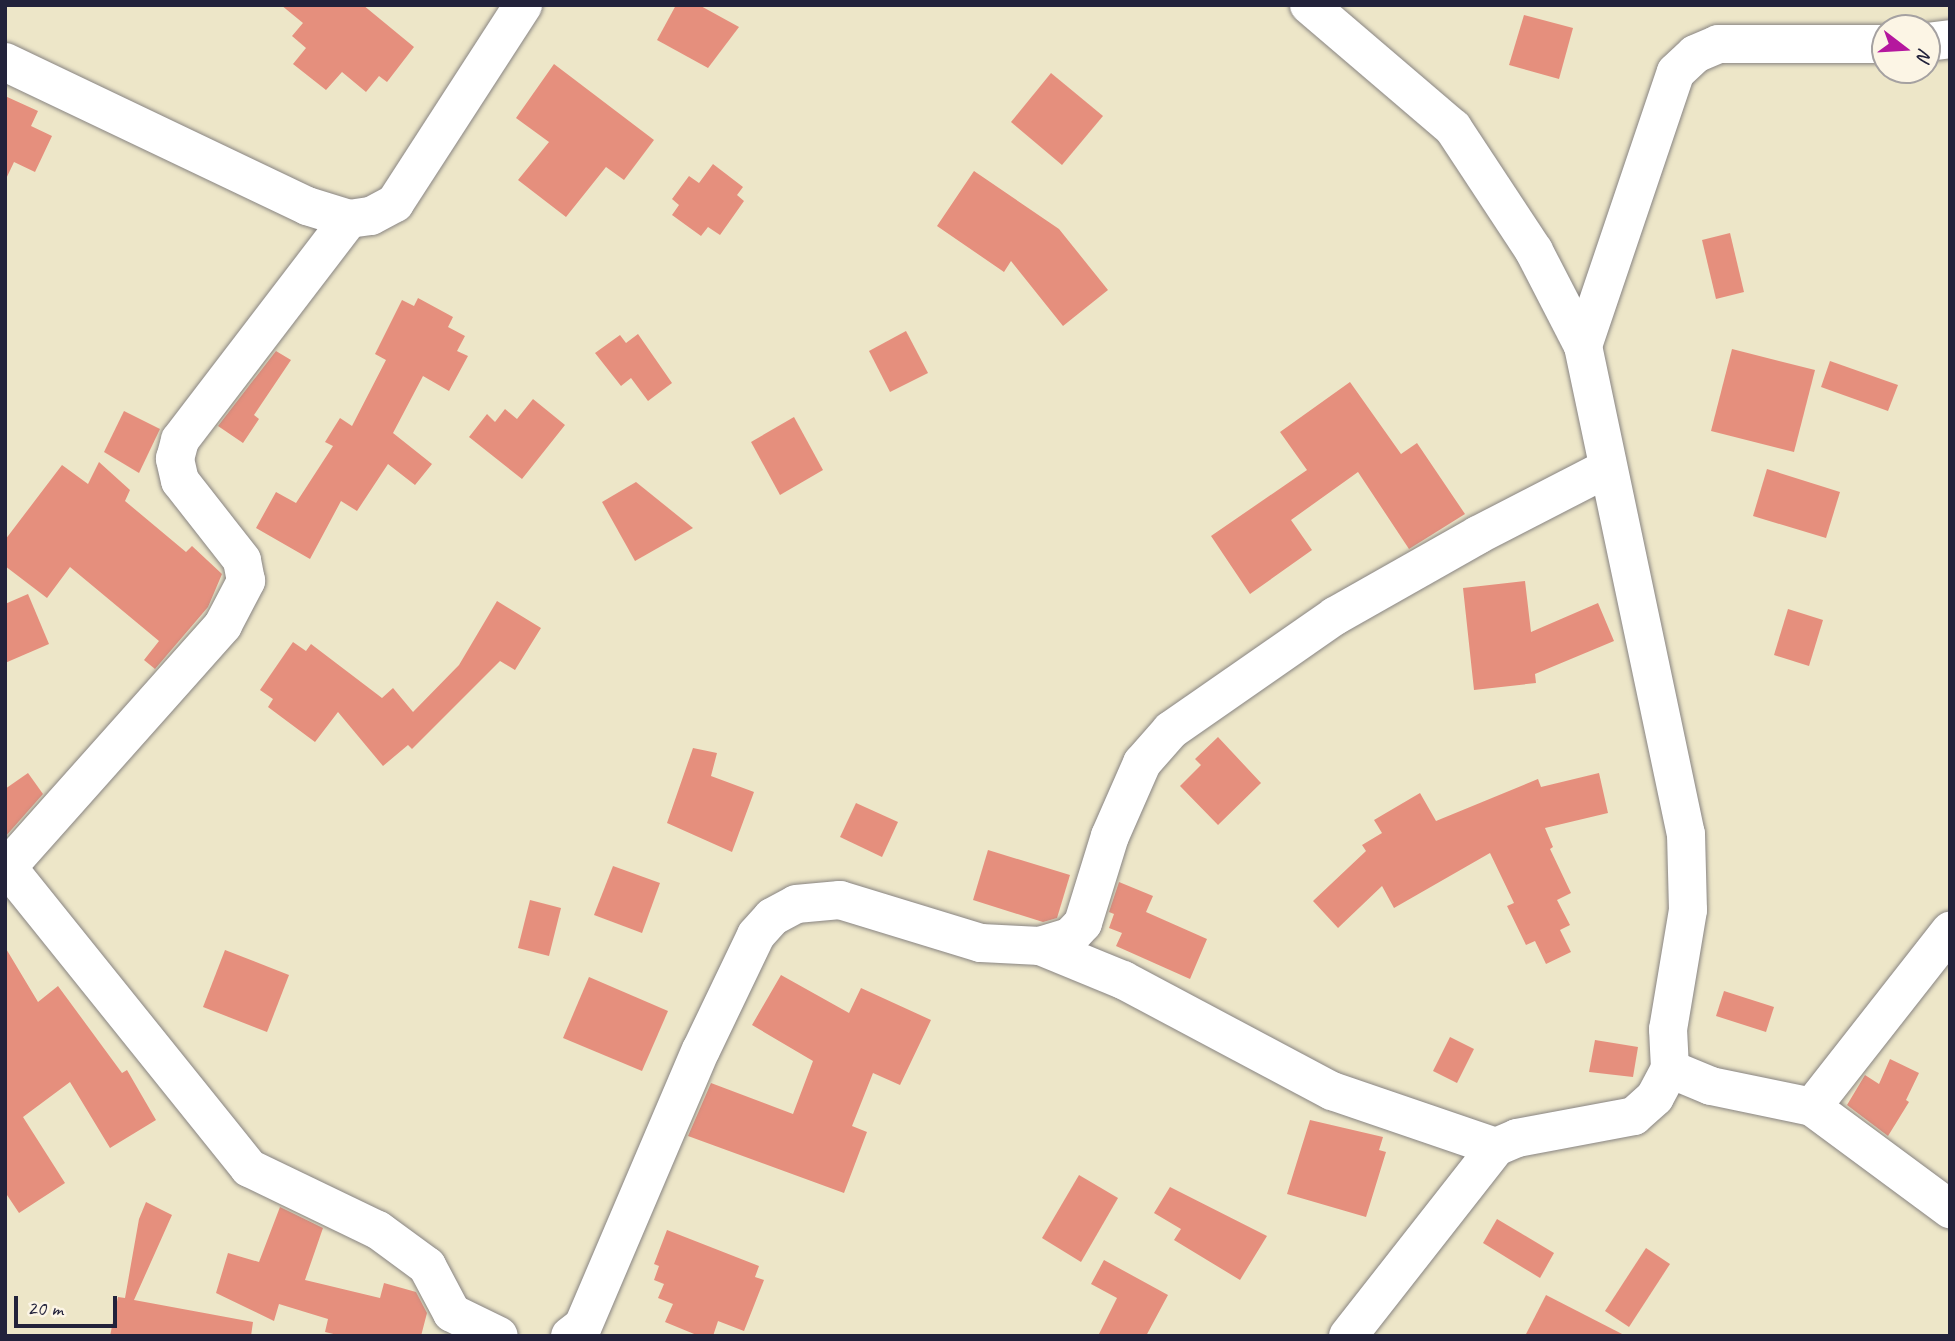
<!DOCTYPE html>
<html>
<head>
<meta charset="utf-8">
<style>
	body { margin:0 }
	#map { position:relative; width:1955px; height:1341px; overflow:hidden; background:#ede6c8; font-family:Caveat,sans-serif }
	div>[style] { position:absolute }
	.building>* { inset:0; background:#e58f7d }
	.roads { filter:drop-shadow(0 0 2px #888482) drop-shadow(0 0 2px #888482) }
	.minor>* { height:38px; margin:-19px; padding:0 19px; transform-origin:19px; border-radius:19px; background:#fff }
	span { translate:-50% -50%; white-space:nowrap; text-align:center; line-height:1.15; -webkit-text-stroke:7px #fcf5e5; paint-order:stroke }
	.frame { position:absolute; inset:0; border:7px solid #22223b; pointer-events:none }
	.north { position:absolute; left:1871px; top:14px; width:70px; height:70px; box-sizing:border-box; background:#fcf5e5; border:2px solid #a5a1a1; border-radius:50%; rotate:107deg; font-size:19px; font-weight:700; line-height:28px; text-align:center; color:#22223b }
	.north::after { content:''; display:block; margin:auto; width:24px; height:32px; background:#b5179e; clip-path:polygon(50% 0,100% 100%,50% 72%,0 100%) }
	.scale { position:absolute; left:14px; top:1296px; width:103px; height:32px; box-sizing:border-box; border:4px solid #22223b; border-top:0; padding-left:9px; font-size:21px; line-height:24px; white-space:nowrap; color:#22223b; -webkit-text-stroke:5px #fcf5e5; paint-order:stroke }
</style>
</head>
<body>
<div id="map">
	<div class="building">
		<div style="clip-path:polygon(281px 5px,363px 5px,414px 47px,387px 82px,379px 76px,366px 92px,342px 72px,326px 90px,293px 64px,306px 48px,292px 36px,303px 23px)"></div>
		<div style="clip-path:polygon(676px 5px,699px 5px,739px 27px,708px 68px,657px 40px)"></div>
		<div style="clip-path:polygon(1524px 15px,1573px 28px,1559px 79px,1509px 65px)"></div>
		<div style="clip-path:polygon(554px 64px,654px 140px,624px 180px,606px 167px,566px 217px,518px 180px,549px 142px,516px 118px)"></div>
		<div style="clip-path:polygon(1051px 73px,1103px 116px,1062px 165px,1011px 122px)"></div>
		<div style="clip-path:polygon(5px 96px,38px 111px,31px 126px,52px 136px,35px 172px,14px 162px,5px 181px)"></div>
		<div style="clip-path:polygon(713px 164px,743px 187px,737px 195px,744px 201px,720px 235px,708px 227px,701px 236px,672px 215px,679px 205px,672px 199px,689px 176px,699px 183px)"></div>
		<div style="clip-path:polygon(974px 171px,1059px 229px,1108px 290px,1063px 326px,1011px 261px,1004px 272px,937px 226px)"></div>
		<div style="clip-path:polygon(1730px 233px,1744px 292px,1716px 299px,1702px 240px)"></div>
		<div style="clip-path:polygon(418px 298px,453px 317px,448px 327px,465px 336px,457px 351px,468px 356px,449px 391px,423px 376px,393px 433px,432px 464px,415px 485px,388px 464px,357px 511px,341px 501px,310px 559px,256px 528px,276px 492px,296px 503px,333px 446px,325px 442px,340px 418px,352px 426px,386px 360px,375px 354px,402px 300px,414px 306px)"></div>
		<div style="clip-path:polygon(906px 331px,928px 373px,890px 392px,869px 351px)"></div>
		<div style="clip-path:polygon(638px 334px,672px 383px,648px 401px,631px 378px,621px 386px,595px 353px,620px 335px,626px 343px)"></div>
		<div style="clip-path:polygon(1732px 349px,1815px 370px,1794px 452px,1711px 431px)"></div>
		<div style="clip-path:polygon(276px 351px,291px 360px,254px 415px,259px 419px,243px 443px,218px 426px)"></div>
		<div style="clip-path:polygon(1830px 361px,1898px 385px,1888px 411px,1821px 387px)"></div>
		<div style="clip-path:polygon(1350px 382px,1401px 454px,1417px 443px,1465px 514px,1409px 549px,1358px 472px,1291px 520px,1312px 550px,1250px 594px,1211px 536px,1307px 470px,1280px 432px)"></div>
		<div style="clip-path:polygon(533px 399px,565px 425px,522px 479px,469px 437px,487px 414px,495px 422px,505px 409px,517px 419px)"></div>
		<div style="clip-path:polygon(124px 411px,160px 429px,139px 473px,104px 452px)"></div>
		<div style="clip-path:polygon(794px 417px,823px 470px,780px 495px,751px 442px)"></div>
		<div style="clip-path:polygon(99px 462px,130px 490px,125px 501px,186px 552px,192px 546px,222px 574px,208px 607px,155px 669px,144px 660px,159px 641px,70px 567px,47px 598px,5px 566px,5px 540px,62px 465px,88px 484px)"></div>
		<div style="clip-path:polygon(1767px 469px,1840px 492px,1826px 538px,1753px 516px)"></div>
		<div style="clip-path:polygon(636px 482px,693px 528px,635px 561px,602px 502px)"></div>
		<div style="clip-path:polygon(1525px 581px,1531px 632px,1598px 603px,1614px 641px,1535px 674px,1536px 683px,1474px 690px,1463px 588px)"></div>
		<div style="clip-path:polygon(28px 594px,49px 644px,5px 663px,5px 604px)"></div>
		<div style="clip-path:polygon(497px 601px,541px 628px,515px 670px,500px 661px,412px 749px,408px 745px,383px 766px,338px 712px,315px 742px,268px 707px,273px 699px,260px 690px,293px 642px,306px 651px,311px 644px,382px 698px,393px 688px,413px 712px,459px 665px)"></div>
		<div style="clip-path:polygon(1788px 609px,1823px 620px,1809px 666px,1774px 655px)"></div>
		<div style="clip-path:polygon(1218px 737px,1261px 783px,1218px 825px,1180px 786px,1201px 765px,1195px 759px)"></div>
		<div style="clip-path:polygon(693px 748px,717px 753px,711px 776px,754px 792px,732px 852px,667px 823px)"></div>
		<div style="clip-path:polygon(28px 773px,43px 794px,5px 837px,5px 789px)"></div>
		<div style="clip-path:polygon(1599px 773px,1608px 813px,1545px 828px,1553px 847px,1550px 849px,1571px 893px,1557px 900px,1570px 925px,1560px 930px,1571px 952px,1546px 964px,1535px 941px,1526px 945px,1507px 906px,1514px 903px,1490px 853px,1394px 908px,1382px 886px,1338px 928px,1313px 901px,1366px 851px,1362px 845px,1382px 833px,1374px 820px,1420px 793px,1436px 821px,1538px 779px,1541px 787px)"></div>
		<div style="clip-path:polygon(856px 803px,898px 822px,882px 857px,840px 837px)"></div>
		<div style="clip-path:polygon(988px 850px,1070px 875px,1057px 918px,1043px 922px,973px 900px)"></div>
		<div style="clip-path:polygon(613px 866px,660px 883px,642px 933px,594px 915px)"></div>
		<div style="clip-path:polygon(1119px 882px,1153px 896px,1146px 912px,1207px 939px,1190px 979px,1116px 946px,1122px 933px,1109px 928px,1114px 914px,1109px 912px)"></div>
		<div style="clip-path:polygon(530px 900px,561px 908px,549px 956px,518px 948px)"></div>
		<div style="clip-path:polygon(5px 947px,38px 1002px,58px 986px,122px 1073px,127px 1070px,156px 1120px,110px 1148px,70px 1082px,23px 1117px,65px 1183px,19px 1213px,5px 1192px)"></div>
		<div style="clip-path:polygon(225px 950px,289px 975px,267px 1032px,203px 1007px)"></div>
		<div style="clip-path:polygon(781px 975px,849px 1013px,861px 988px,931px 1020px,900px 1085px,873px 1073px,852px 1126px,867px 1132px,844px 1193px,688px 1136px,711px 1083px,793px 1114px,813px 1061px,752px 1025px)"></div>
		<div style="clip-path:polygon(589px 977px,668px 1011px,642px 1071px,563px 1038px)"></div>
		<div style="clip-path:polygon(1724px 991px,1774px 1007px,1766px 1032px,1716px 1016px)"></div>
		<div style="clip-path:polygon(1450px 1037px,1474px 1049px,1457px 1083px,1433px 1071px)"></div>
		<div style="clip-path:polygon(1595px 1040px,1638px 1047px,1633px 1077px,1589px 1072px)"></div>
		<div style="clip-path:polygon(1890px 1059px,1919px 1073px,1906px 1100px,1909px 1102px,1888px 1136px,1847px 1105px,1865px 1075px,1879px 1084px)"></div>
		<div style="clip-path:polygon(1310px 1120px,1383px 1137px,1379px 1150px,1386px 1152px,1366px 1217px,1287px 1194px)"></div>
		<div style="clip-path:polygon(1079px 1175px,1118px 1198px,1081px 1262px,1042px 1238px)"></div>
		<div style="clip-path:polygon(1170px 1187px,1267px 1236px,1240px 1280px,1174px 1240px,1181px 1229px,1154px 1213px)"></div>
		<div style="clip-path:polygon(146px 1202px,172px 1215px,134px 1300px,253px 1322px,251px 1336px,110px 1336px,118px 1297px,125px 1298px,139px 1219px)"></div>
		<div style="clip-path:polygon(280px 1207px,323px 1228px,305px 1280px,380px 1298px,384px 1283px,416px 1292px,427px 1313px,421px 1336px,342px 1336px,325px 1332px,328px 1319px,279px 1304px,274px 1321px,216px 1293px,228px 1253px,259px 1262px)"></div>
		<div style="clip-path:polygon(1497px 1219px,1554px 1253px,1540px 1278px,1483px 1243px)"></div>
		<div style="clip-path:polygon(667px 1230px,759px 1266px,755px 1277px,764px 1280px,744px 1331px,718px 1321px,713px 1336px,699px 1336px,665px 1322px,673px 1304px,658px 1298px,664px 1284px,654px 1280px,659px 1266px,654px 1264px)"></div>
		<div style="clip-path:polygon(1646px 1248px,1670px 1264px,1629px 1327px,1605px 1311px)"></div>
		<div style="clip-path:polygon(1104px 1260px,1168px 1295px,1146px 1336px,1098px 1336px,1117px 1298px,1091px 1284px)"></div>
		<div style="clip-path:polygon(1546px 1295px,1626px 1336px,1525px 1336px)"></div>
	</div>
	<div class="roads">
		<div class="minor">
			<div style="left:1309px;top:5px;width:189px;rotate:40.5deg"></div>
			<div style="left:1453px;top:128px;width:147px;rotate:56.6deg"></div>
			<div style="left:1534px;top:251px;width:107px;rotate:62.7deg"></div>
			<div style="left:1583px;top:346px;width:499px;rotate:78.1deg"></div>
			<div style="left:1686px;top:834px;width:76px;rotate:88.5deg"></div>
			<div style="left:1688px;top:910px;width:121px;rotate:99.5deg"></div>
			<div style="left:1668px;top:1029px;width:40px;rotate:87.1deg"></div>
			<div style="left:1670px;top:1069px;width:44px;rotate:22.5deg"></div>
			<div style="left:1711px;top:1086px;width:103px;rotate:11.7deg"></div>
			<div style="left:1812px;top:1107px;width:172px;rotate:36.5deg"></div>
			<div style="left:1927px;top:42px;width:23px;rotate:-7deg"></div>
			<div style="left:5px;top:62px;width:335px;rotate:25.5deg"></div>
			<div style="left:307px;top:206px;width:44px;rotate:17.2deg"></div>
			<div style="left:349px;top:219px;width:22px;rotate:-8deg"></div>
			<div style="left:371px;top:216px;width:27px;rotate:-28deg"></div>
			<div style="left:395px;top:203px;width:236px;rotate:-57.1deg"></div>
			<div style="left:1583px;top:346px;width:289px;rotate:-71.3deg"></div>
			<div style="left:1676px;top:72px;width:26px;rotate:-43deg"></div>
			<div style="left:1695px;top:54px;width:25px;rotate:-23deg"></div>
			<div style="left:1718px;top:44px;width:167px"></div>
			<div style="left:8px;top:868px;width:385px;rotate:51.2deg"></div>
			<div style="left:249px;top:1168px;width:143px;rotate:25.7deg"></div>
			<div style="left:378px;top:1230px;width:61px;rotate:36.3deg"></div>
			<div style="left:427px;top:1266px;width:53px;rotate:62deg"></div>
			<div style="left:452px;top:1313px;width:52px;rotate:26.1deg"></div>
			<div style="left:5px;top:870px;width:328px;rotate:-48.3deg"></div>
			<div style="left:223px;top:625px;width:50px;rotate:-62.4deg"></div>
			<div style="left:246px;top:581px;width:21px;rotate:-101deg"></div>
			<div style="left:242px;top:560px;width:100px;rotate:-128.1deg"></div>
			<div style="left:180px;top:481px;width:23px;rotate:-103deg"></div>
			<div style="left:175px;top:459px;width:20px;rotate:-75deg"></div>
			<div style="left:180px;top:440px;width:278px;rotate:-52.6deg"></div>
			<div style="left:1040px;top:946px;width:90px;rotate:22.3deg"></div>
			<div style="left:1123px;top:980px;width:237px;rotate:28deg"></div>
			<div style="left:1332px;top:1091px;width:173px;rotate:18.9deg"></div>
			<div style="left:1812px;top:1107px;width:224px;rotate:-51.9deg"></div>
			<div style="left:570px;top:1336px;width:16px;rotate:-38deg"></div>
			<div style="left:583px;top:1326px;width:300px;rotate:-66.9deg"></div>
			<div style="left:701px;top:1050px;width:127px;rotate:-64.4deg"></div>
			<div style="left:756px;top:935px;width:24px;rotate:-48deg"></div>
			<div style="left:772px;top:917px;width:27px;rotate:-28deg"></div>
			<div style="left:796px;top:904px;width:44px;rotate:-5.2deg"></div>
			<div style="left:840px;top:900px;width:147px;rotate:17deg"></div>
			<div style="left:981px;top:943px;width:59px;rotate:2.9deg"></div>
			<div style="left:1040px;top:946px;width:31px;rotate:-17deg"></div>
			<div style="left:1070px;top:937px;width:19px;rotate:-47deg"></div>
			<div style="left:1083px;top:923px;width:91px;rotate:-72.8deg"></div>
			<div style="left:1110px;top:836px;width:80px;rotate:-66.3deg"></div>
			<div style="left:1142px;top:763px;width:44px;rotate:-48.7deg"></div>
			<div style="left:1171px;top:730px;width:200px;rotate:-34.8deg"></div>
			<div style="left:1335px;top:616px;width:164px;rotate:-29.5deg"></div>
			<div style="left:1478px;top:535px;width:146px;rotate:-27.3deg"></div>
			<div style="left:1348px;top:1336px;width:240px;rotate:-51.9deg"></div>
			<div style="left:1496px;top:1147px;width:23px;rotate:-23deg"></div>
			<div style="left:1517px;top:1138px;width:119px;rotate:-10.6deg"></div>
			<div style="left:1634px;top:1116px;width:28px;rotate:-42deg"></div>
			<div style="left:1655px;top:1097px;width:32px;rotate:-62deg"></div>
		</div>
	</div>
	<div class="frame"></div>
	<div class="north">N</div>
	<div class="scale">20 m</div>
</div>
</body>
</html>
